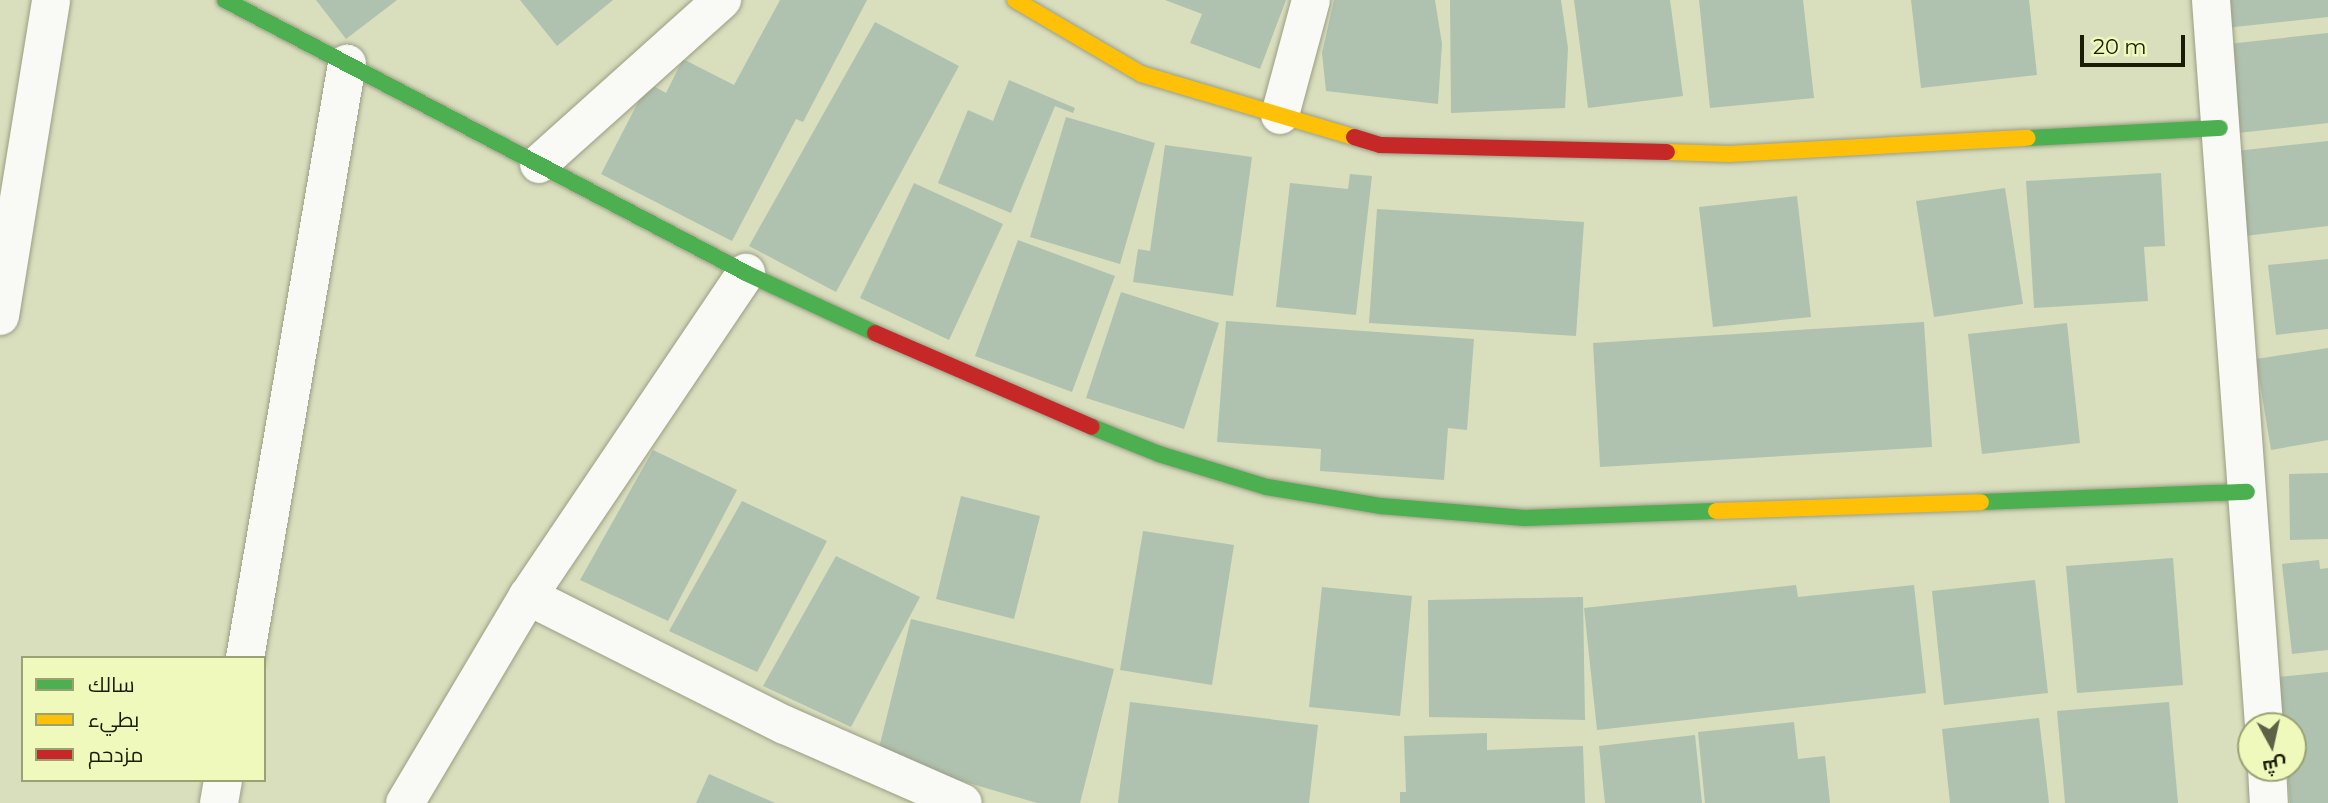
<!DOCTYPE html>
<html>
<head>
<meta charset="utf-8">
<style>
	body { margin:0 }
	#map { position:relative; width:2328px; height:803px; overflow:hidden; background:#d9debd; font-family:Montserrat,Cairo,sans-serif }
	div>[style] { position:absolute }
	.building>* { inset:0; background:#afc2af }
	.roads { filter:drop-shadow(0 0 2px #9a9e84) drop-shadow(0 0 2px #9a9e84) }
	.street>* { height:38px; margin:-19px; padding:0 19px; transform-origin:19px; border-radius:19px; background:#f9faf5 }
	.fast>* { height:16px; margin:-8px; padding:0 8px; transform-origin:8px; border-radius:8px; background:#4caf50 }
	.slow>* { height:16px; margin:-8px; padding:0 8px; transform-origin:8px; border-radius:8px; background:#ffc107 }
	.jam>* { height:16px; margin:-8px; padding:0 8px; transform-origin:8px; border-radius:8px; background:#c62828 }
	span { translate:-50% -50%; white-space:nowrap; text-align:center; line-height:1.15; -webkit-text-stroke:6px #f0f9bc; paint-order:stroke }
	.legend { position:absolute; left:21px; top:656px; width:245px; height:126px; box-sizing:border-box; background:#f0f9bc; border:2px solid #9aa173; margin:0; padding:9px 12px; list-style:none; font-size:21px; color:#1a1d05 }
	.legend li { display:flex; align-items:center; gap:14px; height:35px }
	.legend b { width:35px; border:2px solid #9aa173 }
	.north { position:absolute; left:2237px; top:712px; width:70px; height:70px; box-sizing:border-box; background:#f0f9bc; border:2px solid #9aa173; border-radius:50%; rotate:172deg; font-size:19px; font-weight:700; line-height:28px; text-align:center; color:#1a1d05 }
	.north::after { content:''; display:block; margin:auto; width:24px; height:32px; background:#5d6145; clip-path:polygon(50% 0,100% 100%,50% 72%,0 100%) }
	.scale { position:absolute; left:2080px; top:35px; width:105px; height:32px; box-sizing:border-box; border:4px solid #1a1d05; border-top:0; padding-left:9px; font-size:21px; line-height:24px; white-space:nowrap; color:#1a1d05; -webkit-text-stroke:5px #f0f9bc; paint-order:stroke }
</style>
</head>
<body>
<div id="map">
	<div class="building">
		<div style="clip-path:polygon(316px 0,397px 0,346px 39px)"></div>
		<div style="clip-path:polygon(520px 0,613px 0,557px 46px)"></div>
		<div style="clip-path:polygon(780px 0,867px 0,803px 122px,796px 119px,732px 241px,601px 174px,648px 83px,666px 93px,683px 59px,734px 85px)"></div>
		<div style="clip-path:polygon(1165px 0,1286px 0,1260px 69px,1190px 43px,1202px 14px)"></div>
		<div style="clip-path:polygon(1334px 0,1435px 0,1442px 44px,1438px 104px,1326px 91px,1322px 53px)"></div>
		<div style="clip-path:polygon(1450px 0,1561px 0,1568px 48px,1565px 108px,1451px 113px)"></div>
		<div style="clip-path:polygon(1574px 0,1670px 0,1683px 96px,1588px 108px)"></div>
		<div style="clip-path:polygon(1699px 0,1803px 0,1814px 98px,1710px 108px)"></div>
		<div style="clip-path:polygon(1911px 0,2029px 0,2037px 75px,1921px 88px)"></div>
		<div style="clip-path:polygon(2222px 0,2328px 0,2328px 17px,2225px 28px)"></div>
		<div style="clip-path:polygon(875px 22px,959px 66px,836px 292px,749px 246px)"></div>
		<div style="clip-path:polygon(2328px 33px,2328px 123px,2238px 133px,2228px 44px)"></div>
		<div style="clip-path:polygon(1009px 80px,1075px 108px,1073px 113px,1055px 106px,1011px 213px,938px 183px,968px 110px,993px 121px)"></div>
		<div style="clip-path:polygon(1066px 117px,1155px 143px,1120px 264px,1030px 237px)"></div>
		<div style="clip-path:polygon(2328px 141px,2328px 226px,2245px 236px,2236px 151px)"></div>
		<div style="clip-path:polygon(1165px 145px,1252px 157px,1233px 296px,1133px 282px,1138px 249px,1150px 251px)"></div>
		<div style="clip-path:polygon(2161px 173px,2165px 246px,2144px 247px,2148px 301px,2034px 308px,2026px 181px)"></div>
		<div style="clip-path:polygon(1350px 174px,1372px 176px,1356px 315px,1276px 307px,1290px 183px,1348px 189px)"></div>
		<div style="clip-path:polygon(914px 183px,1003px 224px,949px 340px,860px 298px)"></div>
		<div style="clip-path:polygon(2005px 188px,2023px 304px,1934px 317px,1916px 201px)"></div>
		<div style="clip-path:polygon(1797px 196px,1811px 317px,1713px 327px,1699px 207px)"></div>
		<div style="clip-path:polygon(1377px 209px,1584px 222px,1576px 336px,1369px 323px)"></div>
		<div style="clip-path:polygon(1018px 240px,1115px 276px,1072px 392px,975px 356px)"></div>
		<div style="clip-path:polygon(2328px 259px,2328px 329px,2276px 335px,2268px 265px)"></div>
		<div style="clip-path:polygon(1121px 292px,1219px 323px,1184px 429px,1086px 398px)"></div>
		<div style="clip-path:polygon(1226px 321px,1474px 339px,1467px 430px,1448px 428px,1444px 480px,1320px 471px,1321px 449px,1217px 442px)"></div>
		<div style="clip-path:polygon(1924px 322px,1932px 447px,1600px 467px,1593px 343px)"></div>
		<div style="clip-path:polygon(2067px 323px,2080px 443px,1982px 454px,1968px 334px)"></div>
		<div style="clip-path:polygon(2328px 348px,2328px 440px,2271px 450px,2256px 359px)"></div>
		<div style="clip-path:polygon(653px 450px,737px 490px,668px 621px,580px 580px)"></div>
		<div style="clip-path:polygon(2328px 473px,2328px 539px,2290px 540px,2289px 474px)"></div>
		<div style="clip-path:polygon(961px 496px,1040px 516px,1014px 619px,936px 599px)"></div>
		<div style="clip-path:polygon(742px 501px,827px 541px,757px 672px,669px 631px)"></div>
		<div style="clip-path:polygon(1143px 531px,1234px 545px,1212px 685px,1120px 670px)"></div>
		<div style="clip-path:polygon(836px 556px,920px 597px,851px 727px,763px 686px)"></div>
		<div style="clip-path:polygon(2173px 558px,2183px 685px,2077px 693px,2066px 566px)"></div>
		<div style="clip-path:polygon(2319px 560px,2320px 569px,2328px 568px,2328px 650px,2292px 654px,2282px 564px)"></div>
		<div style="clip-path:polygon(2035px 580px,2048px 693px,1944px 705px,1932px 591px)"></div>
		<div style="clip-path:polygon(1796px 585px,1798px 597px,1914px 585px,1926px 693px,1597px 730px,1584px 608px)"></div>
		<div style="clip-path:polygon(1322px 587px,1412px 596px,1400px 716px,1309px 707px)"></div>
		<div style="clip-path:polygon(1583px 597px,1585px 720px,1429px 717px,1428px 600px)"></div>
		<div style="clip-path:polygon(911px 619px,1114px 669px,1080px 803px,1037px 803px,877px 756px)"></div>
		<div style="clip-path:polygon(2328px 672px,2328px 803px,2290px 803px,2287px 768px,2293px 768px,2293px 726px,2283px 726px,2278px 677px)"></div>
		<div style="clip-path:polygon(1130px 702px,1318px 725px,1309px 803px,1118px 803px)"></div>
		<div style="clip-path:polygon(2169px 702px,2178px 803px,2065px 803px,2057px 711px)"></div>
		<div style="clip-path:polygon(2039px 718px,2049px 803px,1950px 803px,1942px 729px)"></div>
		<div style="clip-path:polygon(1794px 722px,1798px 759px,1825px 756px,1830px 803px,1705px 803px,1698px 732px)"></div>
		<div style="clip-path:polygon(1487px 733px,1487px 750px,1583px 746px,1585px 803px,1400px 803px,1400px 792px,1406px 792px,1404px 736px)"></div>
		<div style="clip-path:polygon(1695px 735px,1702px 803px,1605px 803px,1599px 746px)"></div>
		<div style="clip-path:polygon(709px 774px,775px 803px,696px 803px)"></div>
	</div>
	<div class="roads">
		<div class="street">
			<div style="left:2211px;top:0;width:728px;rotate:85.82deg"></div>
			<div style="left:1280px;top:115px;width:119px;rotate:-74.9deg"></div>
			<div style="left:539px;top:164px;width:246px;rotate:-41.9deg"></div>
			<div style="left:0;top:316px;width:320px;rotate:-80.8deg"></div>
			<div style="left:528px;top:596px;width:288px;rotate:26.7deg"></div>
			<div style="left:785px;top:725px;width:194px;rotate:23.7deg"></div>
			<div style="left:245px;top:658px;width:603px;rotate:-80.26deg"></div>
			<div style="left:2267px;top:768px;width:35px;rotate:87deg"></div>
			<div style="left:219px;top:803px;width:23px;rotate:-80deg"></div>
			<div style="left:405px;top:803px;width:241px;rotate:-59.3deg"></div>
			<div style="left:528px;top:596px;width:390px;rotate:-56deg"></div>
		</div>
		<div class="fast">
			<div style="left:225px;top:0;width:588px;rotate:27.65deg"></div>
			<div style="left:746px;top:273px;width:142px;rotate:24.9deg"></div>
			<div style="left:2028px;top:138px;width:192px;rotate:-3deg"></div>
			<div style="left:1092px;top:427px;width:72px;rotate:21.9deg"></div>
			<div style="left:1159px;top:454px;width:113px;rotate:17deg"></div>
			<div style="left:1267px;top:487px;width:116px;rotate:9.5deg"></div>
			<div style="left:1381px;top:506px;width:144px;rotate:4.8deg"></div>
			<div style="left:1525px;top:518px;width:191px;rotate:-2.1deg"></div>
			<div style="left:1981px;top:502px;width:266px;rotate:-2.2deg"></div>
		</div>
		<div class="slow">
			<div style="left:1015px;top:0;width:146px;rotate:30.4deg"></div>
			<div style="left:1141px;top:74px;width:222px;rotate:16.5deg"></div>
			<div style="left:1667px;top:152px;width:62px;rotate:1.8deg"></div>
			<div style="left:1729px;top:154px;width:299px;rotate:-3.1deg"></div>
			<div style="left:1716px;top:511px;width:265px;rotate:-1.9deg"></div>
		</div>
		<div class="jam">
			<div style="left:1354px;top:137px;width:27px;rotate:17deg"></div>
			<div style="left:1380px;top:145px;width:287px;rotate:1.4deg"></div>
			<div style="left:875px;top:333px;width:236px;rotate:23.4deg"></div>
		</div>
	</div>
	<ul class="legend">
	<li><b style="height:9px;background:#4caf50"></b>سالك</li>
	<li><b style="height:9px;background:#ffc107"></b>بطيء</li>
	<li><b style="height:9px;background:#c62828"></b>مزدحم</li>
	</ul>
	<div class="north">ش</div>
	<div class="scale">20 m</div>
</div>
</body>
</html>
